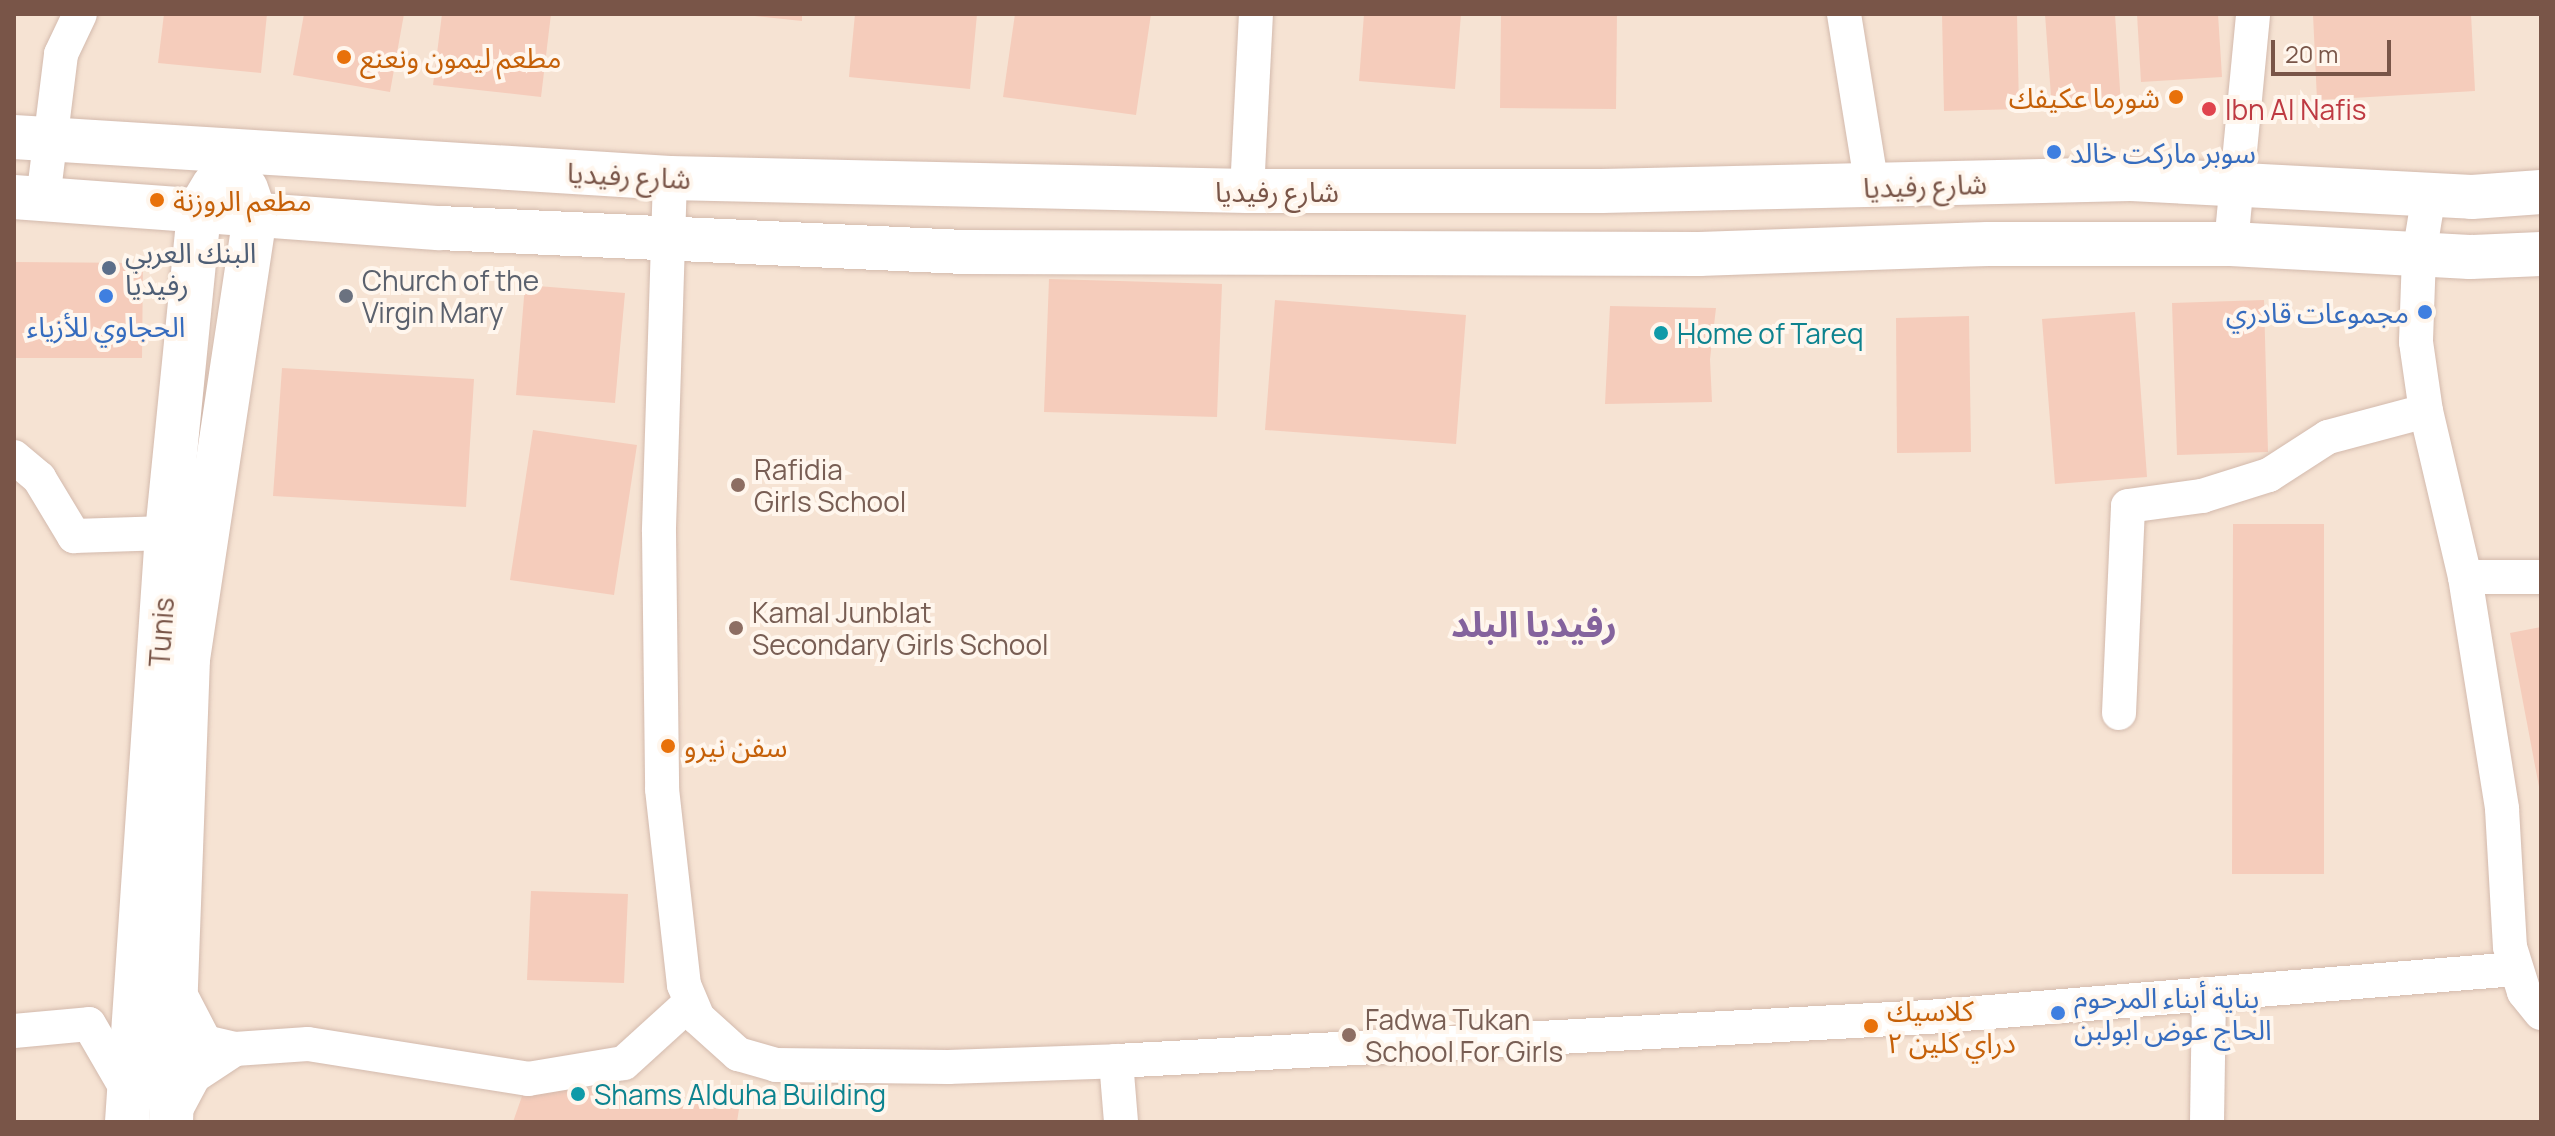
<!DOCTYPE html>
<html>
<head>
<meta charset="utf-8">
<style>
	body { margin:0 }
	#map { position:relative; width:2555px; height:1136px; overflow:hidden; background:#fef2e5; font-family:Manrope,"Noto Sans Arabic",sans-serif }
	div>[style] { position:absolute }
	.residential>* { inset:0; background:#f6e3d3 }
	.building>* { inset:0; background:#f5ccbb }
	.roads { filter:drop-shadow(0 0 2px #d3baad) drop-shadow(0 0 2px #d3baad) }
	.street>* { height:34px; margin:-17px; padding:0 17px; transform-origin:17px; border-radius:17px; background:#fff }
	.secondary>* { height:44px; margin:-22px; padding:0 22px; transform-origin:22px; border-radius:22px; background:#fff }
	.dots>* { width:22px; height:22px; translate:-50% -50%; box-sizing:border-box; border:4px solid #fff6ed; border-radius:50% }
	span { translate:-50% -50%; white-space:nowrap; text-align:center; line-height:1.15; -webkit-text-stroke:8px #fff6ed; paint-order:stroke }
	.food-label { font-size:28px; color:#c56008 }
	.left { translate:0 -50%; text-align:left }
	.right { translate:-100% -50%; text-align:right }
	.health-label { font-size:28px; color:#be3a42 }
	.shop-label { font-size:28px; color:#366cbe }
	.street-label { font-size:28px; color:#795548 }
	.service-label { font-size:28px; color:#4e5e75 }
	.worship-label { font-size:28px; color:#5b616d }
	.culture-label { font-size:28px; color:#0d838f }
	.education-label { font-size:28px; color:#785e54 }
	.district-label { font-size:36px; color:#84639d; font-weight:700 }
	.frame { position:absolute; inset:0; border:16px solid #795548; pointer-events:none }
	.scale { position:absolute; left:2271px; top:40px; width:120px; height:36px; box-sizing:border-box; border:4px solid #795548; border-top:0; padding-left:10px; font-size:24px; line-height:28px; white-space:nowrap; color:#795548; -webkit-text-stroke:6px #fff6ed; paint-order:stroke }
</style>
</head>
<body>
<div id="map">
	<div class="residential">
		<div style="clip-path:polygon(14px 14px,2541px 14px,2541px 1122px,14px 1122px)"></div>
	</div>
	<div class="building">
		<div style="clip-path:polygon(164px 14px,267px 14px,261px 73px,158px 63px)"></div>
		<div style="clip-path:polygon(304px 14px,404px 14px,390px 92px,293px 75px)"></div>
		<div style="clip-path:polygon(442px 14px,551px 14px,541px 97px,433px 85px)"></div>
		<div style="clip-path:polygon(736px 14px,802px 14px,802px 21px)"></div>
		<div style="clip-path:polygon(855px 14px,977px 14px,970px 89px,849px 77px)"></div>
		<div style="clip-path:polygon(1015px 14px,1151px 14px,1136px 115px,1003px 97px)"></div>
		<div style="clip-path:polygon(1364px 14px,1461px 14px,1455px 89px,1359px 81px)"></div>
		<div style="clip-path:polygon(1501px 14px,1617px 14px,1616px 109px,1500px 108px)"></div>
		<div style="clip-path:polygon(1942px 14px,2017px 14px,2019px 109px,1944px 111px)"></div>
		<div style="clip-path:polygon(2045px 14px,2115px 14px,2121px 105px,2052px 110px)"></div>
		<div style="clip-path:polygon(2137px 14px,2218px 14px,2222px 77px,2141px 82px)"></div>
		<div style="clip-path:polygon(2313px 14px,2471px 14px,2475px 91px,2317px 100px)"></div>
		<div style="clip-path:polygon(14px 262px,143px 263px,142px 358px,14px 358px)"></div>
		<div style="clip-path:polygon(1049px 279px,1222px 284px,1217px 417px,1044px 412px)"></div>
		<div style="clip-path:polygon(525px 285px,625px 293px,615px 403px,516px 395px)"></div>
		<div style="clip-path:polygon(1275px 300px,1466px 315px,1456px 444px,1265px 430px)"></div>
		<div style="clip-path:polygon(2264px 300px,2268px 452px,2177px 455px,2172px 303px)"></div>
		<div style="clip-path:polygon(1610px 306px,1716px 308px,1710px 359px,1712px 402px,1605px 404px)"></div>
		<div style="clip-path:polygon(2135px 312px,2147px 477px,2055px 484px,2042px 319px)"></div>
		<div style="clip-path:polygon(1969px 316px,1971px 452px,1897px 453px,1896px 318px)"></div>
		<div style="clip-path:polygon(282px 368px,474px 379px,466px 507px,273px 496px)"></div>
		<div style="clip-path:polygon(533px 430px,637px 445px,614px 595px,510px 580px)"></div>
		<div style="clip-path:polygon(2233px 524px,2324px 524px,2324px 874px,2232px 874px)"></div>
		<div style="clip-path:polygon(2541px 627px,2541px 792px,2540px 792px,2510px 633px)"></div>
		<div style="clip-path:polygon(531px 891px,628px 894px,624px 983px,527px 980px)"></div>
		<div style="clip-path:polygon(528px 1079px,739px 1109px,737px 1122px,513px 1122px)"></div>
	</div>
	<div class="roads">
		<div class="street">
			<div style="left:1844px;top:14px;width:175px;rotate:80.8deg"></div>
			<div style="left:670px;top:178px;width:354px;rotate:91.8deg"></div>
			<div style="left:659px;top:532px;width:257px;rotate:89.3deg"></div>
			<div style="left:662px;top:789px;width:197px;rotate:83.6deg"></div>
			<div style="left:684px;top:985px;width:36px;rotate:67deg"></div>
			<div style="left:698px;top:1018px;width:54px;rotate:42deg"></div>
			<div style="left:738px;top:1054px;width:40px;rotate:16deg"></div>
			<div style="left:776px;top:1065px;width:172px;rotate:0.7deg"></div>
			<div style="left:948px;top:1067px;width:168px;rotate:-2deg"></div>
			<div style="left:1116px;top:1061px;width:813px;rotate:-3.1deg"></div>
			<div style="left:1928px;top:1017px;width:589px;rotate:-4.67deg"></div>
			<div style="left:1247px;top:191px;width:177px;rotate:-87.1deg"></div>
			<div style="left:2429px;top:194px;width:62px;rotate:99.3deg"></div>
			<div style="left:2419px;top:255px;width:87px;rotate:92deg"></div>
			<div style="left:2416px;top:342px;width:70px;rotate:81.8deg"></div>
			<div style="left:2426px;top:411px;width:171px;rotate:76.8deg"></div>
			<div style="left:2465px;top:577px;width:235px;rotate:80.9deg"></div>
			<div style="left:2502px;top:809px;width:138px;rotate:86.7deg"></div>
			<div style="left:2510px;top:947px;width:47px;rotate:72.7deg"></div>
			<div style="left:2524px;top:992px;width:27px;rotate:51deg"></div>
			<div style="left:43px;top:199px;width:146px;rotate:-82.9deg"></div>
			<div style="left:61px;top:54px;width:44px;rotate:-64.6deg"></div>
			<div style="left:2231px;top:244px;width:231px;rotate:-84.5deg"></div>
			<div style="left:14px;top:457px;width:33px;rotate:40deg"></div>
			<div style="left:39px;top:478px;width:68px;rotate:58.9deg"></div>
			<div style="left:74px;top:536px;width:93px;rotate:-1.8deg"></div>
			<div style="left:2465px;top:577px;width:76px"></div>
			<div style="left:2119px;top:713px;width:207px;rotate:-87.5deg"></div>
			<div style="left:2128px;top:506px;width:75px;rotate:-7.7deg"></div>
			<div style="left:2202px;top:496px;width:70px;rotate:-17.4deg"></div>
			<div style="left:2269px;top:475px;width:70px;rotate:-32.8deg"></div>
			<div style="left:2328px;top:437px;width:101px;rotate:-14.9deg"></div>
			<div style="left:176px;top:986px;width:63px;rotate:62.6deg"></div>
			<div style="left:205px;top:1042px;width:31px;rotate:13deg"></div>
			<div style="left:235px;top:1049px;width:73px;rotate:-3.9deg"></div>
			<div style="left:308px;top:1044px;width:223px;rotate:9deg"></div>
			<div style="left:528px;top:1079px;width:97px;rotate:-9.5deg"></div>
			<div style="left:624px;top:1063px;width:89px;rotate:-42.3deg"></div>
			<div style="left:89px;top:1024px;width:80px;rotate:59.9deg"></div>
			<div style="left:14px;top:1031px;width:75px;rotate:-5.3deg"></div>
			<div style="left:1116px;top:1061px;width:61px;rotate:85.3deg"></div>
			<div style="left:172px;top:1117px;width:47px;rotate:-61.8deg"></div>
			<div style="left:194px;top:1076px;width:49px;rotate:-33.4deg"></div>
			<div style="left:2207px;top:1122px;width:126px;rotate:-89.1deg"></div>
		</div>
		<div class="secondary">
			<div style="left:14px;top:137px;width:657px;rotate:3.58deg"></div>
			<div style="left:670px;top:178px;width:577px;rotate:1.29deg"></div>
			<div style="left:1247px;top:191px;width:355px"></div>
			<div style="left:1602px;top:191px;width:529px;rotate:-1.3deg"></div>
			<div style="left:2131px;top:179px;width:341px;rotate:3deg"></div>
			<div style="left:2472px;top:197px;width:69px;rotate:-4.1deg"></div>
			<div style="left:14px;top:197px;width:427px;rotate:4.2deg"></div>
			<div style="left:440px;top:228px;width:526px;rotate:2.62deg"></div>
			<div style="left:965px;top:252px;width:734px;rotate:0.16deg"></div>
			<div style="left:1699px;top:254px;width:289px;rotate:-2deg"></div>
			<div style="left:1988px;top:244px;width:243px"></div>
			<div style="left:2231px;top:244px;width:239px;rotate:3.1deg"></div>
			<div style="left:2470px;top:257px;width:71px;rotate:-2.4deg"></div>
			<div style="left:127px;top:1122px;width:590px;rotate:-86.11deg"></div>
			<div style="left:167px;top:533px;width:325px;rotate:-84.3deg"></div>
			<div style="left:199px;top:210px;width:29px;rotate:-59deg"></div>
			<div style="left:171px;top:1122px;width:463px;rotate:-87.9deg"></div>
			<div style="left:188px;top:659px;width:449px;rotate:-81.4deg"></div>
			<div style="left:255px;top:215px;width:28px;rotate:-109deg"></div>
		</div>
	</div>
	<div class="dots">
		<div style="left:344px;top:57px;background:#e8710a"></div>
		<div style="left:2176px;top:97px;background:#e8710a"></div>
		<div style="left:2209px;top:109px;background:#e0444e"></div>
		<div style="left:2054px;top:152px;background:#3f7fe0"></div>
		<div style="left:157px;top:200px;background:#e8710a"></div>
		<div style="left:109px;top:268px;background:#5c6f8a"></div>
		<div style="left:106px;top:296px;background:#3f7fe0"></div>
		<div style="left:346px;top:296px;background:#6b7280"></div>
		<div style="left:2425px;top:312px;background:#3f7fe0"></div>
		<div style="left:1661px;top:333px;background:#0f9aa8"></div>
		<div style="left:738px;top:485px;background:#8d6e63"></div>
		<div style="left:736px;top:628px;background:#8d6e63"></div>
		<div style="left:668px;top:746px;background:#e8710a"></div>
		<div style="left:2058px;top:1013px;background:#3f7fe0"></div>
		<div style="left:1871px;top:1026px;background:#e8710a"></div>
		<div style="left:1349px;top:1035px;background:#8d6e63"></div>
		<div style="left:578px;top:1094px;background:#0f9aa8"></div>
	</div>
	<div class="food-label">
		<span class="left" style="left:360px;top:57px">مطعم ليمون ونعنع</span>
		<span class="right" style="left:2160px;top:97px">شورما عكيفك</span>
		<span class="left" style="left:173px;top:200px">مطعم الروزنة</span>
		<span class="left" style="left:684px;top:746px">سفن نيرو</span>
		<span class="left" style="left:1887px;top:1026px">كلاسيك<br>دراي كلين ٢</span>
	</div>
	<div class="health-label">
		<span class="left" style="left:2225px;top:109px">Ibn Al Nafis</span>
	</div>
	<div class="shop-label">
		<span class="left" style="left:2070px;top:152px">سوبر مارکت خالد</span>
		<span class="right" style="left:2409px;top:312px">مجموعات قادري</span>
		<span style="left:106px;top:326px">الحجاوي للأزياء</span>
		<span class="left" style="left:2074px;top:1013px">بناية أبناء المرحوم<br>الحاج عوض ابولبن</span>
	</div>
	<div class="street-label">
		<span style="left:629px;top:175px;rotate:3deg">شارع رفيديا</span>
		<span style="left:1925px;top:185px;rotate:-2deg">شارع رفيديا</span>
		<span style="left:1277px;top:191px">شارع رفيديا</span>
		<span style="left:161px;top:632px;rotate:-86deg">Tunis</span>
	</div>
	<div class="service-label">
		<span class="left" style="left:125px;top:268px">البنك العربي<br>رفيديا</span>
	</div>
	<div class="worship-label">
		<span class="left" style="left:362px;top:296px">Church of the<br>Virgin Mary</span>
	</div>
	<div class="culture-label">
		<span class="left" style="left:1677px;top:333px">Home of Tareq</span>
		<span class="left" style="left:594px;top:1094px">Shams Alduha Building</span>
	</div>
	<div class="education-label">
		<span class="left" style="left:754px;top:485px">Rafidia<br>Girls School</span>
		<span class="left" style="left:752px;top:628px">Kamal Junblat<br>Secondary Girls School</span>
		<span class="left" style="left:1365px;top:1035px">Fadwa Tukan<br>School For Girls</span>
	</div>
	<div class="district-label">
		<span style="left:1534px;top:624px">رفيديا البلد</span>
	</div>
	<div class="frame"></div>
	<div class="scale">20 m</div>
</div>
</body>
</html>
